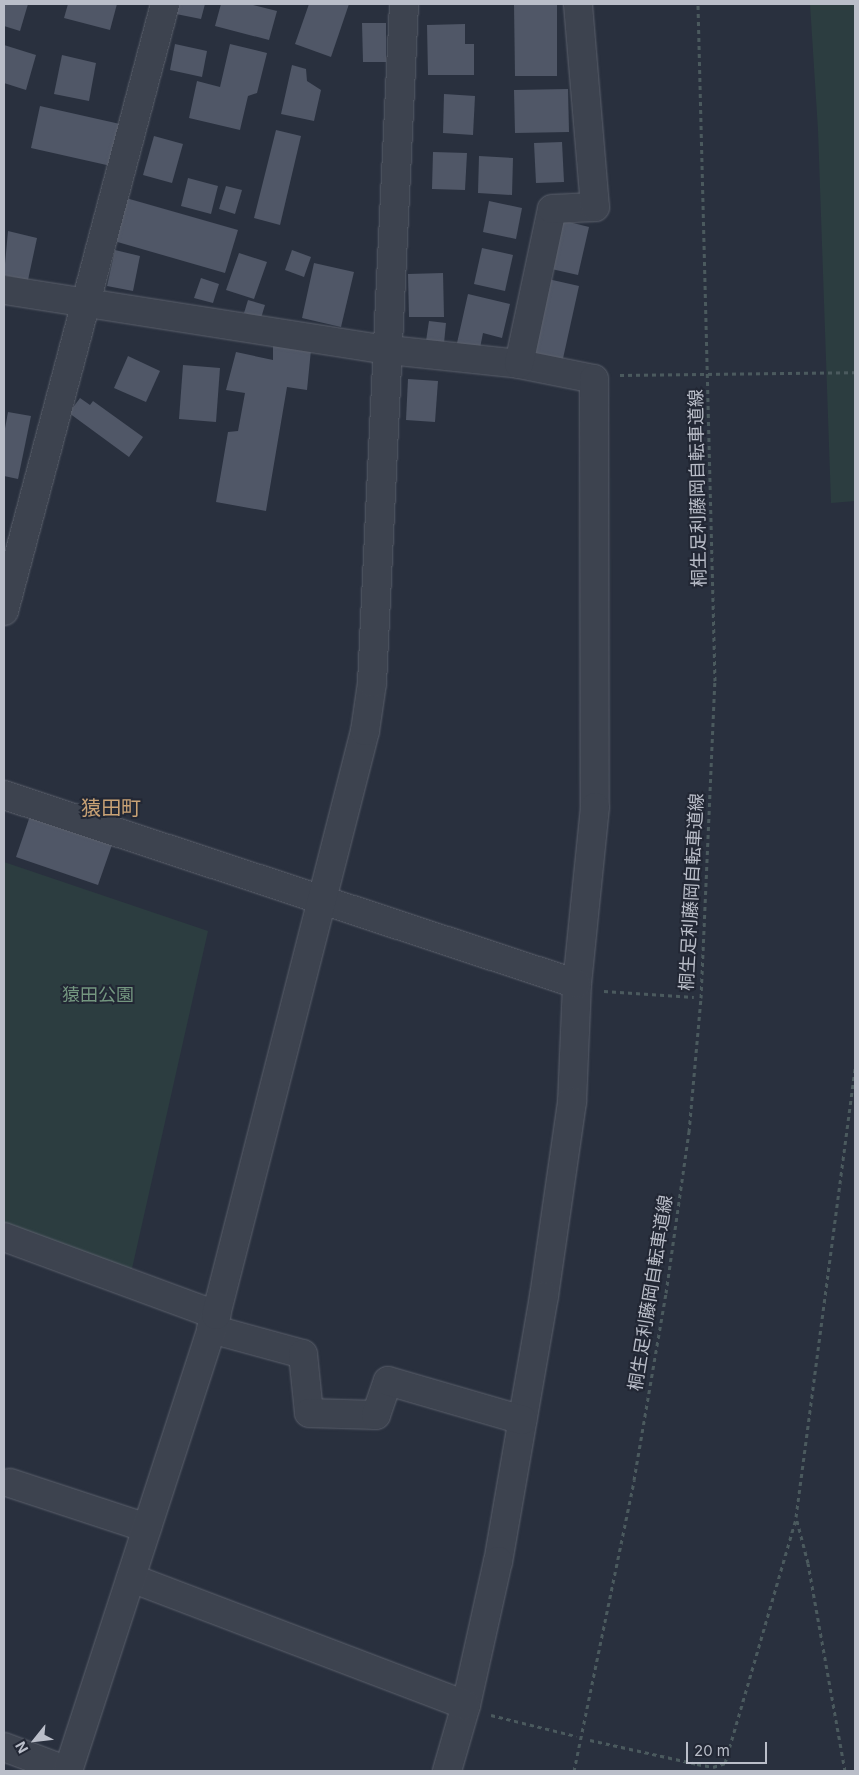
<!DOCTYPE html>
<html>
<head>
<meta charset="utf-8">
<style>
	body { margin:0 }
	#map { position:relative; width:859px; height:1775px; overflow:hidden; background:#29303e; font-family:Inter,"Noto Sans JP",sans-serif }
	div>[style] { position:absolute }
	.green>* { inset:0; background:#2c3d40 }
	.building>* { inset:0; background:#505767 }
	.path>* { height:3px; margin-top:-1.5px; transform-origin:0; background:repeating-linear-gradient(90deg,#4b5a5e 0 4px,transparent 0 8px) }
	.roads { filter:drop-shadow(0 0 1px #5b606c) drop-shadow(0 0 1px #5b606c) }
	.minor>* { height:28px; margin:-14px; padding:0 14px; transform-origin:14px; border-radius:14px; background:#3d434f }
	span { translate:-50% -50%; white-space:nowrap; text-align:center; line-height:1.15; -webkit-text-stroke:4px #222734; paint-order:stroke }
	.street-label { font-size:18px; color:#babec9 }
	.park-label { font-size:18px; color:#749780 }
	.quarter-label { font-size:20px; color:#c9a275 }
	.frame { position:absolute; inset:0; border:5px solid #babec9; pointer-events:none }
	.north { position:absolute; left:10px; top:1715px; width:50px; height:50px; -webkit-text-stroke:4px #222734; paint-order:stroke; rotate:241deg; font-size:14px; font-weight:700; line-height:20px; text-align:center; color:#babec9 }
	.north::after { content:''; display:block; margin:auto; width:18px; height:22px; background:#babec9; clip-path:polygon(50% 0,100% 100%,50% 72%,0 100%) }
	.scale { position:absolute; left:686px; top:1742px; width:81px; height:22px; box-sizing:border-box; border:2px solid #babec9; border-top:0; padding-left:6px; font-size:15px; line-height:18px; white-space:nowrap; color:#babec9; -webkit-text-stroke:4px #222734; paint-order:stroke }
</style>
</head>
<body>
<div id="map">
	<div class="green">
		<div style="clip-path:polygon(810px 4px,855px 4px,855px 501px,831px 503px,818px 130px)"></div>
		<div style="clip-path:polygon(4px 862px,208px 931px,131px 1273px,4px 1223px)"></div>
	</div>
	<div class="building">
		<div style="clip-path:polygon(4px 4px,28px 4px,20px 31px,4px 26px)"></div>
		<div style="clip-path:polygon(68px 4px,117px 4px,110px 30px,64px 18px)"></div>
		<div style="clip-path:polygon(179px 4px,205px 4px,201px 19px,176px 14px)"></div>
		<div style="clip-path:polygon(221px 4px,249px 4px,277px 11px,269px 40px,215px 26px)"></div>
		<div style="clip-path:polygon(309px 4px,349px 4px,331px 57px,295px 44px)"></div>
		<div style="clip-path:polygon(514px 4px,557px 4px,557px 76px,515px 76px)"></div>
		<div style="clip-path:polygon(362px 23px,386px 23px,386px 62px,363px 62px)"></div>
		<div style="clip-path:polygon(465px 24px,465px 44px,474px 44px,474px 75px,428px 75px,427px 25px)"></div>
		<div style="clip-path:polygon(175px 44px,207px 51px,202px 77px,170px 70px)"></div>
		<div style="clip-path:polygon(230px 44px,267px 53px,257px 93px,248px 96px,240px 130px,189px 118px,197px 81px,220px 87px)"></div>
		<div style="clip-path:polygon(4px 45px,36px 55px,26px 90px,4px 83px)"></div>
		<div style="clip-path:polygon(62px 55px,96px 63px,89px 101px,54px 94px)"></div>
		<div style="clip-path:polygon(292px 65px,306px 69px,307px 81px,321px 90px,314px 121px,281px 114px)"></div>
		<div style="clip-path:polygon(568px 89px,569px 132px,515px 133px,514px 90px)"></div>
		<div style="clip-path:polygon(444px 94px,475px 96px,473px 135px,443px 133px)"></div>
		<div style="clip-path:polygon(40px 106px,120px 124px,111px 166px,31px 148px)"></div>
		<div style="clip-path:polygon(276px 130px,301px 136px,280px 225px,254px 218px)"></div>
		<div style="clip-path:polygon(154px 136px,183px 144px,172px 183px,143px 175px)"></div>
		<div style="clip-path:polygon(562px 142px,564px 182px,536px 183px,534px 143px)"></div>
		<div style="clip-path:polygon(433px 152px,467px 153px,465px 190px,432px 189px)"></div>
		<div style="clip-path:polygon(479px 156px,513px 158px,512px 195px,478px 193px)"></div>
		<div style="clip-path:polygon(188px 178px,218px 186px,211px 214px,181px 206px)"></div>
		<div style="clip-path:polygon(226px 186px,242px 190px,235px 214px,219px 209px)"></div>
		<div style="clip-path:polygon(126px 198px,238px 230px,225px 273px,114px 241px)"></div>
		<div style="clip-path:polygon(489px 201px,522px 208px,516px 239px,483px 232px)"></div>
		<div style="clip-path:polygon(557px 219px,589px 227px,578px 275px,547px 268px)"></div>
		<div style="clip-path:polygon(8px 231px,37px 238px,28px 280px,4px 275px)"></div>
		<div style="clip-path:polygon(482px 248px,513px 255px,505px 291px,474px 284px)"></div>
		<div style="clip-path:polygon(115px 250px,140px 256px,133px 291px,107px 286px)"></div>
		<div style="clip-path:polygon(292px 250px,311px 257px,304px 277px,285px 270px)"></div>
		<div style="clip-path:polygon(239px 253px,267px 262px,254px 299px,226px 290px)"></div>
		<div style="clip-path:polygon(314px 263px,354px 272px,341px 327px,302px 318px)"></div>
		<div style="clip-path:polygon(443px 273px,444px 317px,409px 317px,408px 274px)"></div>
		<div style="clip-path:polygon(201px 278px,219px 284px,213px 303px,194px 298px)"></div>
		<div style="clip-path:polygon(548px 279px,579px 286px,562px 363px,531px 356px)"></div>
		<div style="clip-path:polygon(468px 294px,510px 304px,502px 338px,483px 333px,480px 348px,457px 343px)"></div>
		<div style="clip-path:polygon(248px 300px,265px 305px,261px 318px,244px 313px)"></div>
		<div style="clip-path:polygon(429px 321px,446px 323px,444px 343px,426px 341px)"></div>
		<div style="clip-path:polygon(273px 344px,311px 350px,307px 390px,287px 387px,266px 511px,216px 502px,228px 432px,238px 431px,245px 393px,226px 390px,236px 352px,273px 360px)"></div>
		<div style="clip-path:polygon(128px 356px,160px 371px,146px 402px,114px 388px)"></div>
		<div style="clip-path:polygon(183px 365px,220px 368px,216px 422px,179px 419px)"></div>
		<div style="clip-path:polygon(408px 379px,438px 381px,435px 422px,406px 420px)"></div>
		<div style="clip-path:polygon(80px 398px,90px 405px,93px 401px,143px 437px,129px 457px,69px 413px)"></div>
		<div style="clip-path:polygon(8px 412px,31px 416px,18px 479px,4px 476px,4px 434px)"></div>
		<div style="clip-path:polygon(31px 813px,113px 842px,98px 885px,16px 857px)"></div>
	</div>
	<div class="path">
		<div style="left:620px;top:375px;width:235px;rotate:-0.7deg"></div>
		<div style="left:604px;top:991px;width:90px;rotate:3.8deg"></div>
		<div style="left:491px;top:1715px;width:88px;rotate:13.9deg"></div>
		<div style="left:590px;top:1740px;width:110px;rotate:12.6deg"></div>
		<div style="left:697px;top:1764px;width:16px;rotate:11deg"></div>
		<div style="left:713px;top:1767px;width:13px;rotate:-18deg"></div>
		<div style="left:725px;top:1763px;width:255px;rotate:-73.8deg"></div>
		<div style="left:574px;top:1771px;width:297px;rotate:-78.3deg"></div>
		<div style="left:634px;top:1480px;width:190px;rotate:-80.3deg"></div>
		<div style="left:666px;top:1293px;width:163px;rotate:-81.9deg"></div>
		<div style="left:689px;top:1132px;width:135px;rotate:-84.9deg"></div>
		<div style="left:701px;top:998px;width:317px;rotate:-87.5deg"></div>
		<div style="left:715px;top:681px;width:677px;rotate:-91.44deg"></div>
		<div style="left:845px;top:1771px;width:211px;rotate:-100.1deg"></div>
		<div style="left:808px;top:1563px;width:48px;rotate:-104.6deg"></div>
		<div style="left:796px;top:1517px;width:454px;rotate:-82.5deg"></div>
	</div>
	<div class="roads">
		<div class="minor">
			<div style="left:4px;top:290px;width:390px;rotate:8.9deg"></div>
			<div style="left:389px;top:350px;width:131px;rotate:6.1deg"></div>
			<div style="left:519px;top:364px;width:76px;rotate:11.3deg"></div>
			<div style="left:594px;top:379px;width:428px;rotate:89.9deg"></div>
			<div style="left:595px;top:807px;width:178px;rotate:95.8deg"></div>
			<div style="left:577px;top:984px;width:118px;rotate:92.4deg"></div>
			<div style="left:572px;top:1102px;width:196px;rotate:98.2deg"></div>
			<div style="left:544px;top:1296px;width:269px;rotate:99.8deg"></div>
			<div style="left:498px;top:1561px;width:148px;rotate:102.5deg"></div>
			<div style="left:466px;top:1705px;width:69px;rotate:106.1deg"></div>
			<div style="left:519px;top:364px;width:158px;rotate:-78deg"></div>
			<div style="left:552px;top:209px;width:43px;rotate:-2.7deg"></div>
			<div style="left:595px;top:207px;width:204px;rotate:-94.8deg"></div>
			<div style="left:4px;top:611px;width:628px;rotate:-75.14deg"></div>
			<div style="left:4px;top:795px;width:603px;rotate:18.25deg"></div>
			<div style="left:4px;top:1237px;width:226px;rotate:20.2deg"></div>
			<div style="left:211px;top:1329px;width:95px;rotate:15.2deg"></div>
			<div style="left:303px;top:1354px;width:59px;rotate:84.2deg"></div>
			<div style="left:309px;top:1413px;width:67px;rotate:1.7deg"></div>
			<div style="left:376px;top:1415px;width:36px;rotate:-71deg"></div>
			<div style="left:388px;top:1381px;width:140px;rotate:16.2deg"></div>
			<div style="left:10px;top:1483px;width:144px;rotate:18.2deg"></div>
			<div style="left:131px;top:1578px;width:358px;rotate:20.8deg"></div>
			<div style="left:4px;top:1747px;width:68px;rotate:20.6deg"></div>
			<div style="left:68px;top:1771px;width:479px;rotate:-72deg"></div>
			<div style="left:216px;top:1315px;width:603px;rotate:-75.69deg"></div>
			<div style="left:365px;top:731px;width:49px;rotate:-81.7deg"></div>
			<div style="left:372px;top:683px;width:680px;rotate:-87.3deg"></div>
		</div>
	</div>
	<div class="street-label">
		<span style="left:698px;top:488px;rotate:-91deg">桐生足利藤岡自転車道線</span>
		<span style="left:692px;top:892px;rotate:-87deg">桐生足利藤岡自転車道線</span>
		<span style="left:651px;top:1293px;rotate:-81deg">桐生足利藤岡自転車道線</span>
	</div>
	<div class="park-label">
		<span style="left:98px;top:995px">猿田公園</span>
	</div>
	<div class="quarter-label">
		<span style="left:111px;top:808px">猿田町</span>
	</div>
	<div class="frame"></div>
	<div class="north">N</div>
	<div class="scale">20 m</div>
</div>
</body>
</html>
